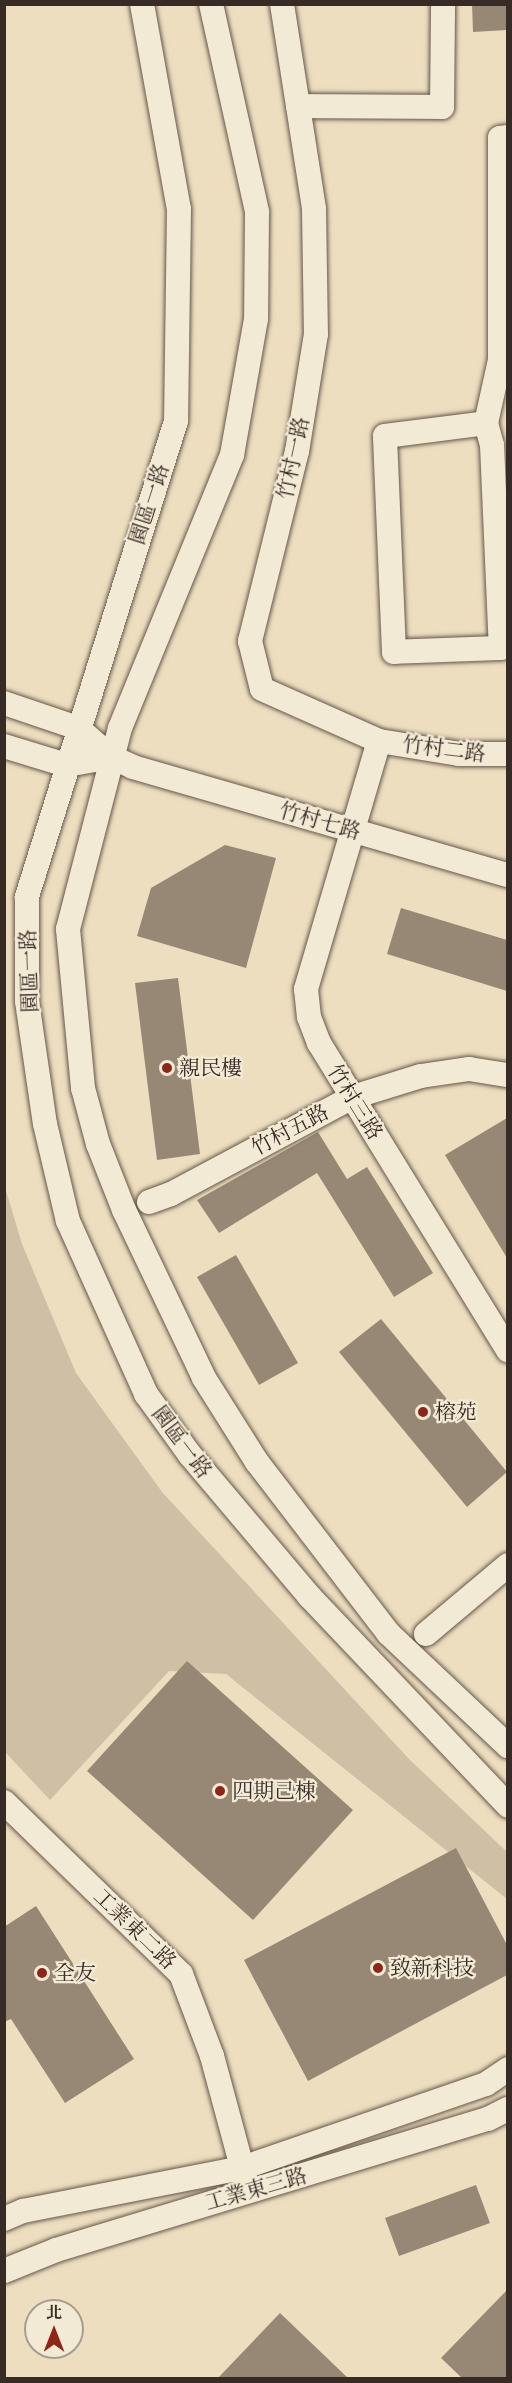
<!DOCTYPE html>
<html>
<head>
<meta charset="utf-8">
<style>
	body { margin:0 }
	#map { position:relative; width:512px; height:2383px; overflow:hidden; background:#eddebf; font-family:"EB Garamond","Noto Serif TC",serif }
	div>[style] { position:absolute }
	.green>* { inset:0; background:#cebfa5 }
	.building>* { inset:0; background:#968875 }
	.roads { filter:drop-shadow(0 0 2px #65574b) drop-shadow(0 0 2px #65574b) }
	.minor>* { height:24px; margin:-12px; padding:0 12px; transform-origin:12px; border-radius:12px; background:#f3ead5 }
	.dots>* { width:16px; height:16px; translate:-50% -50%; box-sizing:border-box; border:3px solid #f3ead5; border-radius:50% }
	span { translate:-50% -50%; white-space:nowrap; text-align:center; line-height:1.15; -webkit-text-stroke:4.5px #f3ead5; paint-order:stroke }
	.street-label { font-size:21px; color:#382a24 }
	.poi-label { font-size:21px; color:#382a24 }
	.left { translate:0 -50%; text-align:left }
	.frame { position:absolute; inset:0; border:6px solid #382a24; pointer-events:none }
	.north { position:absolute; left:24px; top:2299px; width:60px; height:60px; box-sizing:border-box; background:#f3ead5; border:2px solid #a89d8e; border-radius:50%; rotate:0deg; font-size:16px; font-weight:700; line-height:24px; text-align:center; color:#382a24 }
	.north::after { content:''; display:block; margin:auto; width:21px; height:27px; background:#8f2418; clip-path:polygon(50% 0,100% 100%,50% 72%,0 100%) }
</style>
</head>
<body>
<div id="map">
	<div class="green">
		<div style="clip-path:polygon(4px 1184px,22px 1244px,76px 1373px,162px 1492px,409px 1759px,507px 1852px,507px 1899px,226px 1674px,169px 1671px,50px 1800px,5px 1752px)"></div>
	</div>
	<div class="building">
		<div style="clip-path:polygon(472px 4px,507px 4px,507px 30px,473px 32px)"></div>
		<div style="clip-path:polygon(225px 845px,276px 858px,246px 968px,137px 936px,151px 888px)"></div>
		<div style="clip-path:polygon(401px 908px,507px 940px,507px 991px,387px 954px)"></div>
		<div style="clip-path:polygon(178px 978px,200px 1154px,157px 1160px,135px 983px)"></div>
		<div style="clip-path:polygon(507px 1118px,507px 1258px,445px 1155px)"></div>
		<div style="clip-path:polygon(318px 1132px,347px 1179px,367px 1167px,433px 1273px,394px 1297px,317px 1173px,219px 1233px,197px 1200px)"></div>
		<div style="clip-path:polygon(236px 1255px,298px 1363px,259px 1385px,197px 1277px)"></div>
		<div style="clip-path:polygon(381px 1319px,507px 1472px,467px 1507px,339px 1352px)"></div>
		<div style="clip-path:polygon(187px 1661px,353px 1810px,253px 1920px,87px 1771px)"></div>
		<div style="clip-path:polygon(456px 1848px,507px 1945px,507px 1975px,308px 2081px,244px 1960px)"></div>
		<div style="clip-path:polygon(36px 1906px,134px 2059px,65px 2103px,11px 2019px,4px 2022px,4px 1927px)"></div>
		<div style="clip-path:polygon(476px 2185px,490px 2223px,399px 2256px,385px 2218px)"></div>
		<div style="clip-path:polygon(507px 2290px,507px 2379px,463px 2379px,441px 2358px)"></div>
		<div style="clip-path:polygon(280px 2313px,349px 2379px,217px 2379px)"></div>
	</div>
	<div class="roads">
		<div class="minor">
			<div style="left:142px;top:4px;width:208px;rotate:79.8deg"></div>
			<div style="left:179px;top:209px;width:212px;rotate:90.8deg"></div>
			<div style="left:176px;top:421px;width:499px;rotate:107.4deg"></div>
			<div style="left:27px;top:897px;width:104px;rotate:90deg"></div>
			<div style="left:27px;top:1001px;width:124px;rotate:81.7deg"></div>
			<div style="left:45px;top:1124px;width:100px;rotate:76.7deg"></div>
			<div style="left:68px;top:1221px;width:190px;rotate:65.7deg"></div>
			<div style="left:146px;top:1394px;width:75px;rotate:54.2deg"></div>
			<div style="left:190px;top:1455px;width:185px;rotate:49.8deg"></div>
			<div style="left:309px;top:1596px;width:289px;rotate:46.5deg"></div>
			<div style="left:211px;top:4px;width:213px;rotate:77.5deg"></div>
			<div style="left:257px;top:212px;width:107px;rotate:90.5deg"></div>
			<div style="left:256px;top:319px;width:138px;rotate:100deg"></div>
			<div style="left:232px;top:455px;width:295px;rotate:112.3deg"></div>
			<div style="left:120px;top:728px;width:208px;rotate:104.5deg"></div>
			<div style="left:68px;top:929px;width:160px;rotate:84.6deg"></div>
			<div style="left:83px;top:1088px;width:58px;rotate:75deg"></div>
			<div style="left:98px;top:1144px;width:71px;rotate:68.5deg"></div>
			<div style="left:124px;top:1210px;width:186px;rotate:64.5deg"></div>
			<div style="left:204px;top:1378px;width:99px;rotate:57.8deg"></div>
			<div style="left:257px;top:1462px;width:215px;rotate:52.5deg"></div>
			<div style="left:388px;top:1633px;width:165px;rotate:43.3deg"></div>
			<div style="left:282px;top:4px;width:207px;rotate:81.1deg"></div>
			<div style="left:314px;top:209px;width:125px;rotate:89.1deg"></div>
			<div style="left:316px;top:334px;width:119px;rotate:99.2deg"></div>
			<div style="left:297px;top:451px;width:196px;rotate:103.9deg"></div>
			<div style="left:250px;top:641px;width:49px;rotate:76deg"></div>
			<div style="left:262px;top:689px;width:128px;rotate:24deg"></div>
			<div style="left:379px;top:741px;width:81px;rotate:9.2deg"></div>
			<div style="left:459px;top:754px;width:49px"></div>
			<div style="left:298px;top:106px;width:144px;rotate:0.4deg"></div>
			<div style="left:442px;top:107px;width:103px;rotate:-89.4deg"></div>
			<div style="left:486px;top:423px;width:23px;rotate:75deg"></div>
			<div style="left:492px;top:445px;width:203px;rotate:87.5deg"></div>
			<div style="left:501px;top:648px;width:107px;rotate:177.9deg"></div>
			<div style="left:394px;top:652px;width:216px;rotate:-92.4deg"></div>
			<div style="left:385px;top:436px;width:102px;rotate:-7.3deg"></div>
			<div style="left:486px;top:423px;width:65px;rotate:-77.5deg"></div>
			<div style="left:500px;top:360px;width:222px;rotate:-90deg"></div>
			<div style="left:500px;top:138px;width:8px;rotate:-7deg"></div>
			<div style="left:4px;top:703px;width:78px;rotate:18.7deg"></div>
			<div style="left:78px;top:728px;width:44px;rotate:41.3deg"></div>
			<div style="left:111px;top:757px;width:24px;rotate:24deg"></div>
			<div style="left:133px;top:767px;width:390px;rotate:16.1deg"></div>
			<div style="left:379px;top:741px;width:259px;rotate:106.4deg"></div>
			<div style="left:306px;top:989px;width:28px;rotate:84deg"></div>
			<div style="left:309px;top:1017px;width:28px;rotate:69deg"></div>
			<div style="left:319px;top:1043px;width:361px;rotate:58.4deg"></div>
			<div style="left:4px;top:746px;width:65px;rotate:17deg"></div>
			<div style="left:66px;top:765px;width:46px;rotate:-10.1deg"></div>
			<div style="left:149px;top:1202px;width:23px;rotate:-20deg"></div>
			<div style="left:171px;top:1194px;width:206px;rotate:-28.1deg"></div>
			<div style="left:353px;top:1097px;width:71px;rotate:-17.2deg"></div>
			<div style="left:421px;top:1076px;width:49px;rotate:-8.3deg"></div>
			<div style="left:469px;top:1069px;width:39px;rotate:9deg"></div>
			<div style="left:426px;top:1634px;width:107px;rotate:-40.1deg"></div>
			<div style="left:4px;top:1802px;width:247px;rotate:44.2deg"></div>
			<div style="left:181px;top:1974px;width:88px;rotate:69.3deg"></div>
			<div style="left:212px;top:2056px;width:131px;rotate:74.9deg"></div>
			<div style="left:4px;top:2219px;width:21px;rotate:-23deg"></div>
			<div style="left:23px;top:2211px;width:223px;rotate:-11.1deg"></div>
			<div style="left:242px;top:2168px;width:258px;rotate:-19deg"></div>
			<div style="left:486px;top:2084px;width:27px;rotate:-34deg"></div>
			<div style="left:4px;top:2271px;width:56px;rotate:-22deg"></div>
			<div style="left:56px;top:2250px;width:451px;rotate:-16.9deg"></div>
			<div style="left:488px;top:2119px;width:22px;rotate:-27deg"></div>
		</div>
	</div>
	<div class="dots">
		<div style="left:167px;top:1068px;background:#8f2418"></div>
		<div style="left:423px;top:1412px;background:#8f2418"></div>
		<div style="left:220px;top:1791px;background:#8f2418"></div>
		<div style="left:378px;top:1968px;background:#8f2418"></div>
		<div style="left:42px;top:1973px;background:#8f2418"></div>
	</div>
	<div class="street-label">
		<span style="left:293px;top:458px;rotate:-78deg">竹村一路</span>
		<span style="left:149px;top:504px;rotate:-72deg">園區一路</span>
		<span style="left:444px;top:749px;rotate:7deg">竹村二路</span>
		<span style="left:320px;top:821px;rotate:16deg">竹村七路</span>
		<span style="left:29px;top:971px;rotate:-92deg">園區一路</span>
		<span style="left:355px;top:1102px;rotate:58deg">竹村三路</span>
		<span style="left:290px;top:1130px;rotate:-28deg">竹村五路</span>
		<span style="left:182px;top:1442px;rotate:53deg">園區一路</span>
		<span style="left:135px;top:1929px;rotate:44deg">工業東二路</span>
		<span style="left:256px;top:2189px;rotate:-16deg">工業東三路</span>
	</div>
	<div class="poi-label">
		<span class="left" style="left:179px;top:1068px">親民樓</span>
		<span class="left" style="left:435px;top:1412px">榕苑</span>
		<span class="left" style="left:232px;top:1791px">四期己棟</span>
		<span class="left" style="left:390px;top:1968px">致新科技</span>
		<span class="left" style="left:54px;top:1973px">全友</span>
	</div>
	<div class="frame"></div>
	<div class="north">北</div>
</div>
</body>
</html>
